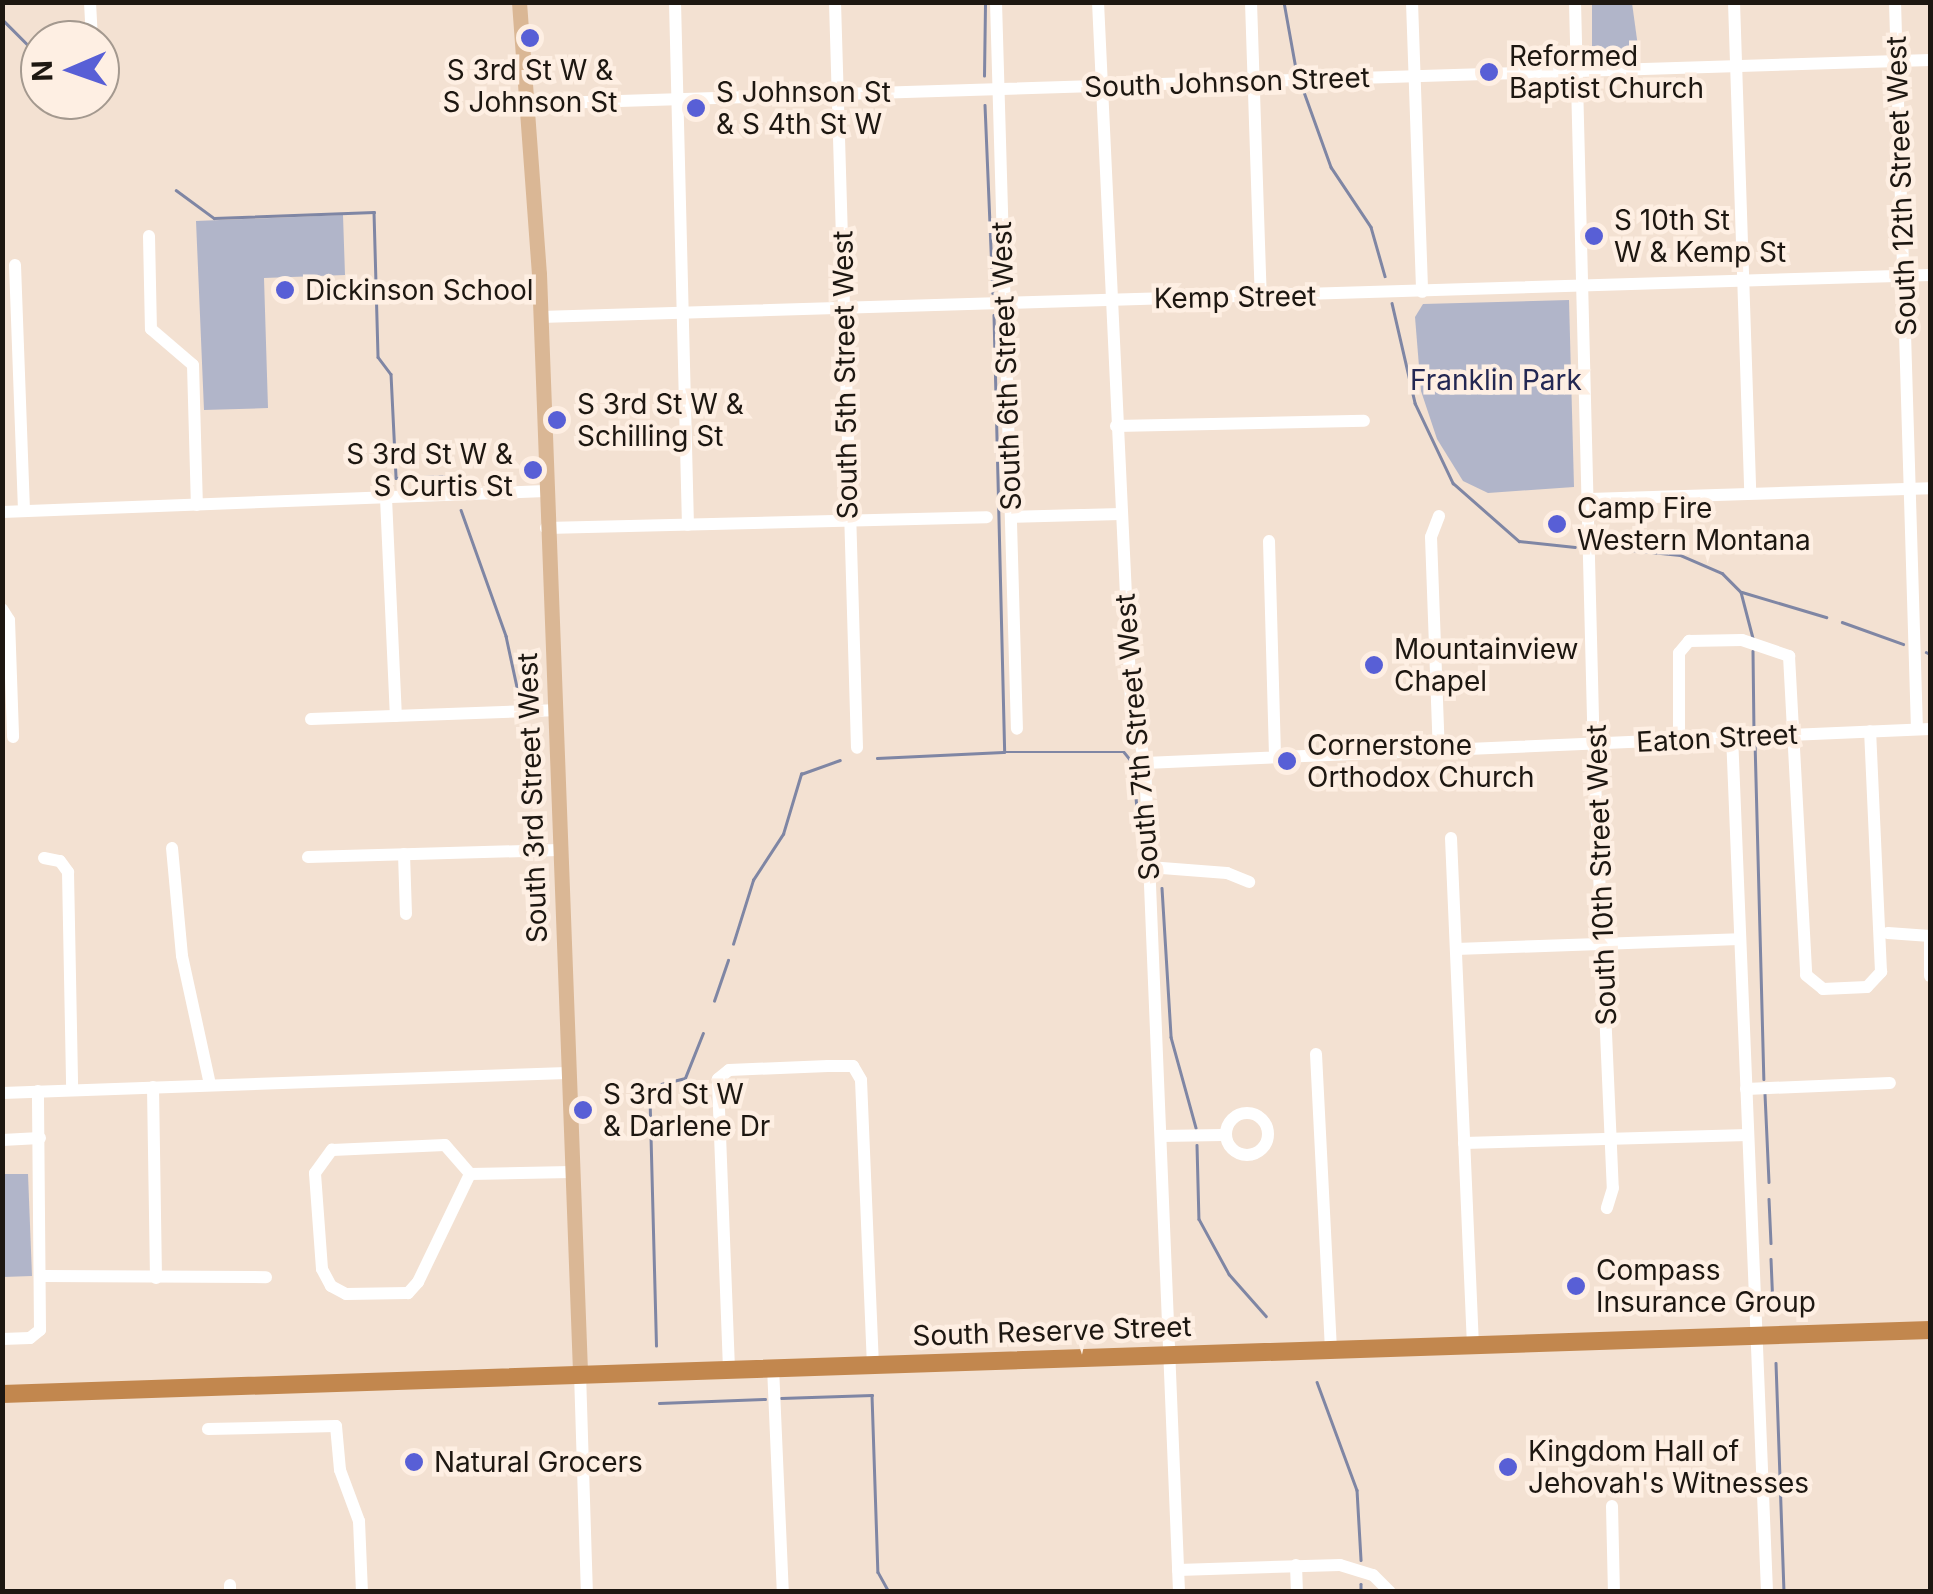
<!DOCTYPE html>
<html>
<head>
<meta charset="utf-8">
<style>
	body { margin:0 }
	#map { position:relative; width:1933px; height:1594px; overflow:hidden; background:#f3e1d2; font-family:Inter,sans-serif }
	div>[style] { position:absolute }
	.green>* { inset:0; background:#b1b5c9 }
	.stream>* { height:2.5px; margin:-1.25px; padding:0 1.25px; transform-origin:1.25px; border-radius:1.25px; background:#7f86a4 }
	.minor>* { height:12px; margin:-6px; padding:0 6px; transform-origin:6px; border-radius:6px; background:#fff }
	.minor>.ring { margin:-6px; padding:0; box-sizing:content-box; background:none; border:12px solid #fff; border-radius:50% }
	.major>* { height:15px; margin:-7.5px; padding:0 7.5px; transform-origin:7.5px; border-radius:7.5px; background:#dab795 }
	.highway>* { height:18px; margin:-9px; padding:0 9px; transform-origin:9px; border-radius:9px; background:#c2874e }
	.dots>* { width:28px; height:28px; translate:-50% -50%; box-sizing:border-box; border:5px solid #feefe3; border-radius:50% }
	span { translate:-50% -50%; white-space:nowrap; text-align:center; line-height:1.15; -webkit-text-stroke:9px #feefe3; paint-order:stroke }
	.poi-label { font-size:28px; color:#1d1711 }
	.left { translate:0 -50%; text-align:left }
	.right { translate:-100% -50%; text-align:right }
	.street-label { font-size:28px; color:#1d1711 }
	.park-label { font-size:28px; color:#232853 }
	.frame { position:absolute; inset:0; border:5px solid #1d1711; pointer-events:none }
	.north { position:absolute; left:20px; top:20px; width:100px; height:100px; box-sizing:border-box; background:#feefe3; border:2px solid #a4998f; border-radius:50%; rotate:268deg; font-size:28px; font-weight:700; line-height:40px; text-align:center; color:#1d1711 }
	.north::after { content:''; display:block; margin:auto; width:35px; height:45px; background:#585fd6; clip-path:polygon(50% 0,100% 100%,50% 72%,0 100%) }
</style>
</head>
<body>
<div id="map">
	<div class="green">
		<div style="clip-path:polygon(1592px 3px,1632px 3px,1639px 54px,1592px 56px)"></div>
		<div style="clip-path:polygon(343px 215px,345px 275px,264px 278px,268px 408px,204px 410px,196px 221px)"></div>
		<div style="clip-path:polygon(1569px 300px,1574px 487px,1488px 493px,1463px 481px,1437px 439px,1421px 391px,1415px 317px,1423px 304px)"></div>
		<div style="clip-path:polygon(3px 1174px,28px 1174px,32px 1276px,3px 1277px)"></div>
	</div>
	<div class="stream">
		<div style="left:1284px;top:2px;width:68px;rotate:79.8deg"></div>
		<div style="left:2px;top:19px;width:54px;rotate:45deg"></div>
		<div style="left:984px;top:76px;width:74px;rotate:-89.2deg"></div>
		<div style="left:1304px;top:92px;width:80px;rotate:70.2deg"></div>
		<div style="left:1331px;top:167px;width:72px;rotate:56.3deg"></div>
		<div style="left:1371px;top:227px;width:51px;rotate:74.1deg"></div>
		<div style="left:985px;top:105px;width:188px;rotate:87.6deg"></div>
		<div style="left:176px;top:190px;width:47px;rotate:36.4deg"></div>
		<div style="left:214px;top:218px;width:160px;rotate:-2.1deg"></div>
		<div style="left:374px;top:212px;width:145px;rotate:88.4deg"></div>
		<div style="left:378px;top:357px;width:21px;rotate:53deg"></div>
		<div style="left:391px;top:374px;width:104px;rotate:87.2deg"></div>
		<div style="left:396px;top:478px;width:53px;rotate:-2.2deg"></div>
		<div style="left:1392px;top:303px;width:103px;rotate:77deg"></div>
		<div style="left:1415px;top:403px;width:89px;rotate:64.6deg"></div>
		<div style="left:1453px;top:483px;width:88px;rotate:41.3deg"></div>
		<div style="left:1519px;top:541px;width:56px;rotate:6.1deg"></div>
		<div style="left:994px;top:315px;width:437px;rotate:88.6deg"></div>
		<div style="left:1005px;top:752px;width:119px"></div>
		<div style="left:1124px;top:752px;width:14px;rotate:51deg"></div>
		<div style="left:1133px;top:763px;width:114px;rotate:85deg"></div>
		<div style="left:461px;top:510px;width:134px;rotate:70.3deg"></div>
		<div style="left:506px;top:636px;width:66px;rotate:77.8deg"></div>
		<div style="left:1603px;top:547px;width:77px;rotate:5.9deg"></div>
		<div style="left:1680px;top:555px;width:46px;rotate:23.2deg"></div>
		<div style="left:1722px;top:573px;width:27px;rotate:45deg"></div>
		<div style="left:1741px;top:592px;width:48px;rotate:75.4deg"></div>
		<div style="left:1742px;top:592px;width:88px;rotate:16.6deg"></div>
		<div style="left:1842px;top:622px;width:65px;rotate:19.8deg"></div>
		<div style="left:1753px;top:651px;width:82px;rotate:89.3deg"></div>
		<div style="left:1926px;top:652px;width:4px;rotate:27deg"></div>
		<div style="left:525px;top:727px;width:53px;rotate:81.3deg"></div>
		<div style="left:1755px;top:741px;width:338px;rotate:88.5deg"></div>
		<div style="left:877px;top:758px;width:126px;rotate:-2.7deg"></div>
		<div style="left:1162px;top:888px;width:149px;rotate:86.5deg"></div>
		<div style="left:1171px;top:1037px;width:94px;rotate:74.6deg"></div>
		<div style="left:733px;top:944px;width:67px;rotate:-72.6deg"></div>
		<div style="left:753px;top:880px;width:55px;rotate:-56.9deg"></div>
		<div style="left:783px;top:834px;width:63px;rotate:-73.3deg"></div>
		<div style="left:801px;top:774px;width:41px;rotate:-19.7deg"></div>
		<div style="left:714px;top:1001px;width:43px;rotate:-71.1deg"></div>
		<div style="left:1765px;top:1094px;width:88px;rotate:87.4deg"></div>
		<div style="left:1197px;top:1145px;width:74px;rotate:88.5deg"></div>
		<div style="left:1199px;top:1219px;width:63px;rotate:61.4deg"></div>
		<div style="left:1229px;top:1274px;width:56px;rotate:48.6deg"></div>
		<div style="left:1769px;top:1199px;width:44px;rotate:87.4deg"></div>
		<div style="left:1771px;top:1259px;width:48px;rotate:87.6deg"></div>
		<div style="left:656px;top:1346px;width:259px;rotate:-91.5deg"></div>
		<div style="left:649px;top:1087px;width:37px;rotate:-14deg"></div>
		<div style="left:685px;top:1078px;width:48px;rotate:-68.2deg"></div>
		<div style="left:1776px;top:1363px;width:229px;rotate:88deg"></div>
		<div style="left:1317px;top:1382px;width:115px;rotate:69.7deg"></div>
		<div style="left:1357px;top:1490px;width:70px;rotate:86.7deg"></div>
		<div style="left:781px;top:1398px;width:91px;rotate:-1.9deg"></div>
		<div style="left:872px;top:1395px;width:177px;rotate:88.1deg"></div>
		<div style="left:878px;top:1572px;width:23px;rotate:61deg"></div>
		<div style="left:659px;top:1403px;width:106px;rotate:-2.2deg"></div>
		<div style="left:1361px;top:1584px;width:8px;rotate:90deg"></div>
	</div>
	<div class="minor">
		<div style="left:90px;top:2px;width:37px;rotate:87deg"></div>
		<div style="left:675px;top:2px;width:523px;rotate:88.58deg"></div>
		<div style="left:835px;top:2px;width:746px;rotate:88.31deg"></div>
		<div style="left:996px;top:2px;width:727px;rotate:88.35deg"></div>
		<div style="left:1098px;top:2px;width:700px;rotate:87.3deg"></div>
		<div style="left:1131px;top:701px;width:64px;rotate:77.3deg"></div>
		<div style="left:1145px;top:763px;width:830px;rotate:87.65deg"></div>
		<div style="left:1251px;top:2px;width:295px;rotate:88.1deg"></div>
		<div style="left:1412px;top:2px;width:290px;rotate:88deg"></div>
		<div style="left:1575px;top:2px;width:756px;rotate:88.56deg"></div>
		<div style="left:1594px;top:758px;width:430px;rotate:87.5deg"></div>
		<div style="left:1613px;top:1188px;width:21px;rotate:107deg"></div>
		<div style="left:1734px;top:2px;width:491px;rotate:88.1deg"></div>
		<div style="left:1895px;top:2px;width:727px;rotate:88.27deg"></div>
		<div style="left:523px;top:104px;width:1408px;rotate:-1.79deg"></div>
		<div style="left:149px;top:236px;width:93px;rotate:88.8deg"></div>
		<div style="left:151px;top:329px;width:55px;rotate:40.6deg"></div>
		<div style="left:193px;top:365px;width:140px;rotate:88.4deg"></div>
		<div style="left:15px;top:265px;width:246px;rotate:87.9deg"></div>
		<div style="left:540px;top:317px;width:1391px;rotate:-1.73deg"></div>
		<div style="left:1116px;top:426px;width:248px;rotate:-1.2deg"></div>
		<div style="left:386px;top:498px;width:218px;rotate:87.4deg"></div>
		<div style="left:1589px;top:499px;width:341px;rotate:-1.8deg"></div>
		<div style="left:2px;top:512px;width:544px;rotate:-2.21deg"></div>
		<div style="left:1439px;top:516px;width:22px;rotate:111deg"></div>
		<div style="left:1431px;top:537px;width:214px;rotate:87.9deg"></div>
		<div style="left:1011px;top:517px;width:110px;rotate:-1.6deg"></div>
		<div style="left:546px;top:528px;width:441px;rotate:-1.4deg"></div>
		<div style="left:1269px;top:541px;width:215px;rotate:88.4deg"></div>
		<div style="left:2px;top:609px;width:13px;rotate:58deg"></div>
		<div style="left:9px;top:620px;width:117px;rotate:88deg"></div>
		<div style="left:311px;top:719px;width:242px;rotate:-2.1deg"></div>
		<div style="left:1732px;top:735px;width:858px;rotate:87.66deg"></div>
		<div style="left:1679px;top:738px;width:85px;rotate:-90deg"></div>
		<div style="left:1679px;top:653px;width:16px;rotate:-50deg"></div>
		<div style="left:1689px;top:641px;width:53px;rotate:-1.1deg"></div>
		<div style="left:1742px;top:640px;width:50px;rotate:18.8deg"></div>
		<div style="left:1789px;top:656px;width:319px;rotate:86.9deg"></div>
		<div style="left:1806px;top:975px;width:22px;rotate:39deg"></div>
		<div style="left:1823px;top:989px;width:44px;rotate:-2.6deg"></div>
		<div style="left:1867px;top:987px;width:21px;rotate:-47deg"></div>
		<div style="left:1881px;top:972px;width:241px;rotate:-92.6deg"></div>
		<div style="left:1145px;top:763px;width:786px;rotate:-2.48deg"></div>
		<div style="left:1451px;top:838px;width:507px;rotate:87.52deg"></div>
		<div style="left:172px;top:848px;width:108px;rotate:84.7deg"></div>
		<div style="left:182px;top:956px;width:131px;rotate:77.7deg"></div>
		<div style="left:404px;top:854px;width:60px;rotate:88.1deg"></div>
		<div style="left:308px;top:857px;width:251px;rotate:-1.6deg"></div>
		<div style="left:44px;top:858px;width:16px;rotate:11deg"></div>
		<div style="left:60px;top:861px;width:14px;rotate:54deg"></div>
		<div style="left:68px;top:872px;width:218px;rotate:88.9deg"></div>
		<div style="left:1149px;top:867px;width:78px;rotate:4.4deg"></div>
		<div style="left:1227px;top:873px;width:24px;rotate:22deg"></div>
		<div style="left:1888px;top:933px;width:42px;rotate:4.1deg"></div>
		<div style="left:1930px;top:936px;width:40px;rotate:90deg"></div>
		<div style="left:1456px;top:949px;width:283px;rotate:-2deg"></div>
		<div style="left:1316px;top:1054px;width:296px;rotate:87.1deg"></div>
		<div style="left:153px;top:1087px;width:191px;rotate:89.1deg"></div>
		<div style="left:1746px;top:1089px;width:144px;rotate:-2.4deg"></div>
		<div style="left:2px;top:1093px;width:565px;rotate:-2.03deg"></div>
		<div class="ring" style="left:1226px;top:1113px;width:30px;height:30px"></div>
		<div style="left:1161px;top:1136px;width:62px;rotate:-0.9deg"></div>
		<div style="left:2px;top:1140px;width:38px;rotate:-3deg"></div>
		<div style="left:1464px;top:1143px;width:284px;rotate:-1.6deg"></div>
		<div style="left:445px;top:1145px;width:38px;rotate:49deg"></div>
		<div style="left:470px;top:1174px;width:120px;rotate:115.7deg"></div>
		<div style="left:418px;top:1282px;width:15px;rotate:132deg"></div>
		<div style="left:408px;top:1293px;width:62px;rotate:179.1deg"></div>
		<div style="left:346px;top:1294px;width:17px;rotate:-152deg"></div>
		<div style="left:331px;top:1286px;width:19px;rotate:-118deg"></div>
		<div style="left:322px;top:1269px;width:96px;rotate:-94.2deg"></div>
		<div style="left:315px;top:1173px;width:29px;rotate:-54deg"></div>
		<div style="left:332px;top:1150px;width:113px;rotate:-2.5deg"></div>
		<div style="left:470px;top:1174px;width:101px;rotate:-1.1deg"></div>
		<div style="left:43px;top:1276px;width:223px;rotate:0.3deg"></div>
		<div style="left:2px;top:1339px;width:28px;rotate:-2deg"></div>
		<div style="left:30px;top:1338px;width:13px;rotate:-39deg"></div>
		<div style="left:40px;top:1330px;width:239px;rotate:-90.5deg"></div>
		<div style="left:773px;top:1367px;width:225px;rotate:87.5deg"></div>
		<div style="left:729px;top:1369px;width:290px;rotate:-92.2deg"></div>
		<div style="left:718px;top:1079px;width:14px;rotate:-39deg"></div>
		<div style="left:729px;top:1070px;width:99px;rotate:-2.3deg"></div>
		<div style="left:828px;top:1066px;width:25px"></div>
		<div style="left:853px;top:1066px;width:16px;rotate:60deg"></div>
		<div style="left:861px;top:1080px;width:284px;rotate:87.6deg"></div>
		<div style="left:580px;top:1373px;width:219px;rotate:88.2deg"></div>
		<div style="left:208px;top:1429px;width:128px;rotate:-1.3deg"></div>
		<div style="left:336px;top:1426px;width:44px;rotate:84.8deg"></div>
		<div style="left:340px;top:1470px;width:54px;rotate:69.6deg"></div>
		<div style="left:359px;top:1521px;width:71px;rotate:87.6deg"></div>
		<div style="left:1612px;top:1506px;width:86px;rotate:88.7deg"></div>
		<div style="left:1296px;top:1565px;width:27px;rotate:88deg"></div>
		<div style="left:1178px;top:1570px;width:162px;rotate:-1.8deg"></div>
		<div style="left:1340px;top:1565px;width:34px;rotate:17deg"></div>
		<div style="left:1373px;top:1575px;width:24px;rotate:45deg"></div>
		<div style="left:230px;top:1585px;width:7px;rotate:90deg"></div>
	</div>
	<div class="major">
		<div style="left:519px;top:2px;width:273px;rotate:85.8deg"></div>
		<div style="left:539px;top:274px;width:1100px;rotate:87.86deg"></div>
	</div>
	<div class="highway">
		<div style="left:2px;top:1394px;width:1929px;rotate:-1.9deg"></div>
	</div>
	<div class="dots">
		<div style="left:530px;top:38px;background:#585fd6"></div>
		<div style="left:1489px;top:72px;background:#585fd6"></div>
		<div style="left:696px;top:108px;background:#585fd6"></div>
		<div style="left:1594px;top:236px;background:#585fd6"></div>
		<div style="left:285px;top:290px;background:#585fd6"></div>
		<div style="left:557px;top:420px;background:#585fd6"></div>
		<div style="left:533px;top:470px;background:#585fd6"></div>
		<div style="left:1557px;top:524px;background:#585fd6"></div>
		<div style="left:1374px;top:665px;background:#585fd6"></div>
		<div style="left:1287px;top:761px;background:#585fd6"></div>
		<div style="left:583px;top:1110px;background:#585fd6"></div>
		<div style="left:1576px;top:1286px;background:#585fd6"></div>
		<div style="left:414px;top:1462px;background:#585fd6"></div>
		<div style="left:1508px;top:1467px;background:#585fd6"></div>
	</div>
	<div class="poi-label">
		<span class="left" style="left:1509px;top:72px">Reformed<br>Baptist Church</span>
		<span style="left:530px;top:86px">S 3rd St W &amp;<br>S Johnson St</span>
		<span class="left" style="left:716px;top:108px">S Johnson St<br>&amp; S 4th St W</span>
		<span class="left" style="left:1614px;top:236px">S 10th St<br>W &amp; Kemp St</span>
		<span class="left" style="left:305px;top:290px">Dickinson School</span>
		<span class="left" style="left:577px;top:420px">S 3rd St W &amp;<br>Schilling St</span>
		<span class="right" style="left:513px;top:470px">S 3rd St W &amp;<br>S Curtis St</span>
		<span class="left" style="left:1577px;top:524px">Camp Fire<br>Western Montana</span>
		<span class="left" style="left:1394px;top:665px">Mountainview<br>Chapel</span>
		<span class="left" style="left:1307px;top:761px">Cornerstone<br>Orthodox Church</span>
		<span class="left" style="left:603px;top:1110px">S 3rd St W<br>&amp; Darlene Dr</span>
		<span class="left" style="left:1596px;top:1286px">Compass<br>Insurance Group</span>
		<span class="left" style="left:1528px;top:1467px">Kingdom Hall of<br>Jehovah's Witnesses</span>
		<span class="left" style="left:434px;top:1462px">Natural Grocers</span>
	</div>
	<div class="street-label">
		<span style="left:1227px;top:82px;rotate:-2deg">South Johnson Street</span>
		<span style="left:1901px;top:186px;rotate:-92deg">South 12th Street West</span>
		<span style="left:1235px;top:297px;rotate:-1deg">Kemp Street</span>
		<span style="left:1006px;top:366px;rotate:-92deg">South 6th Street West</span>
		<span style="left:845px;top:375px;rotate:-91deg">South 5th Street West</span>
		<span style="left:1137px;top:737px;rotate:-95deg">South 7th Street West</span>
		<span style="left:1717px;top:738px;rotate:-3deg">Eaton Street</span>
		<span style="left:532px;top:798px;rotate:-92deg">South 3rd Street West</span>
		<span style="left:1601px;top:875px;rotate:-92deg">South 10th Street West</span>
		<span style="left:1052px;top:1331px;rotate:-2deg">South Reserve Street</span>
	</div>
	<div class="park-label">
		<span style="left:1496px;top:380px">Franklin Park</span>
	</div>
	<div class="frame"></div>
	<div class="north">N</div>
</div>
</body>
</html>
